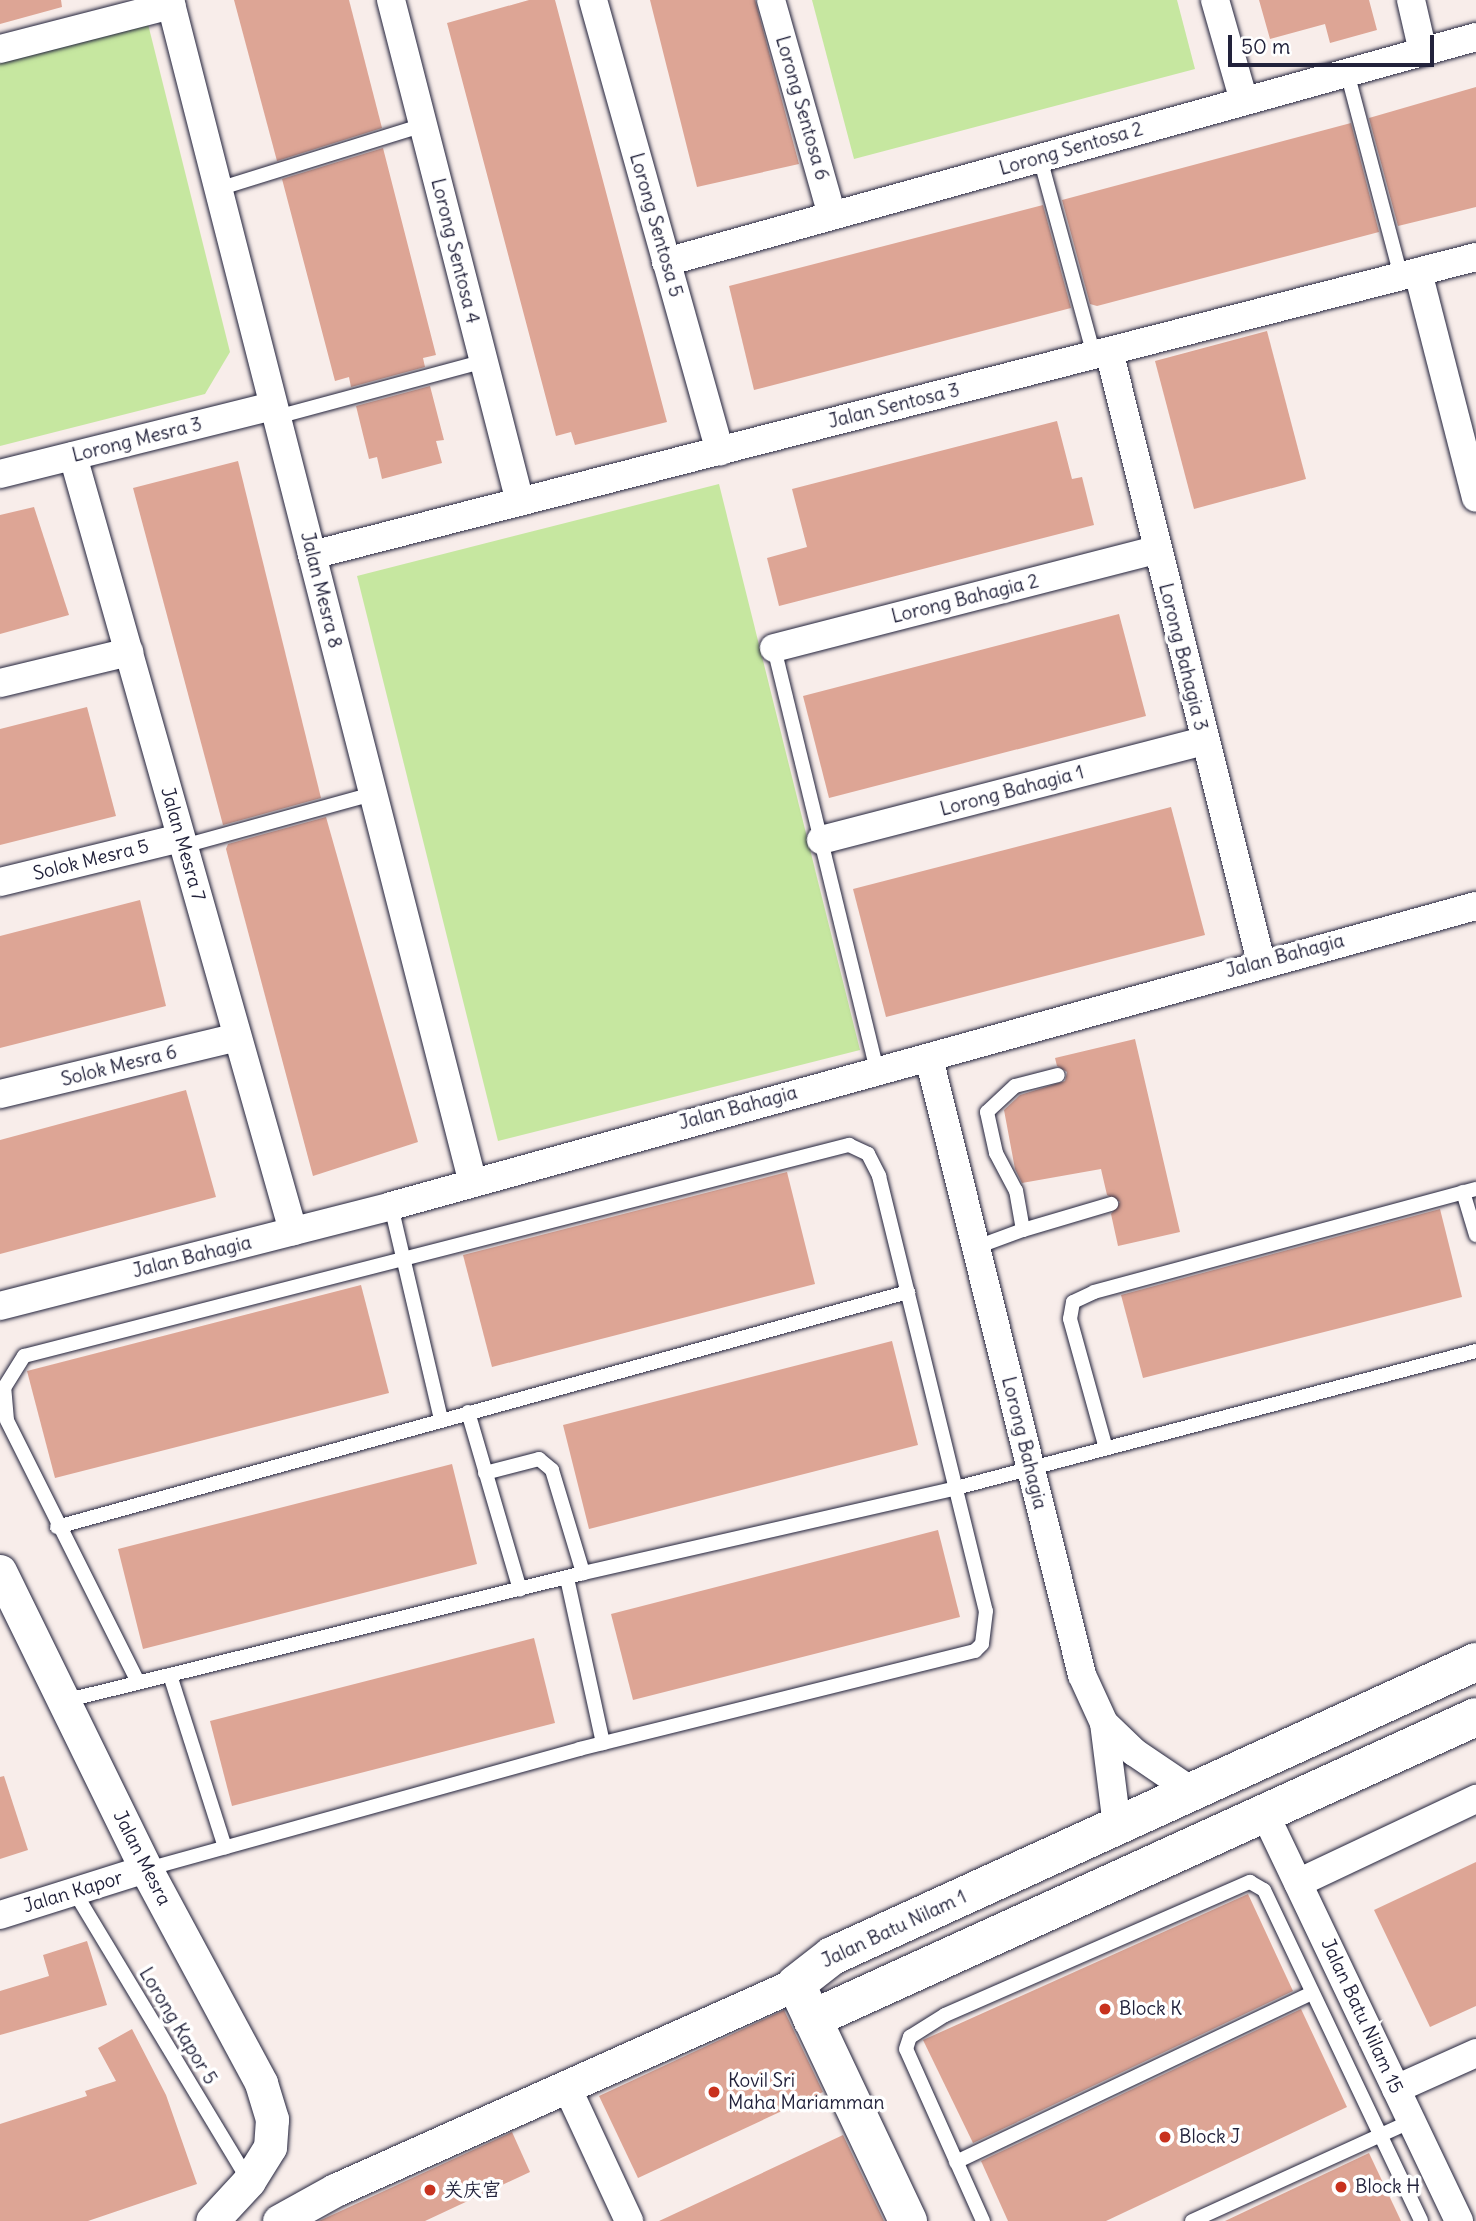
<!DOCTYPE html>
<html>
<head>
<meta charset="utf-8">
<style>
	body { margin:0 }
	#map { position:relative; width:1476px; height:2221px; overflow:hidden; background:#f8edea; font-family:Delius,"LXGW WenKai TC",sans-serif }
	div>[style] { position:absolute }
	.green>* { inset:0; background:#c6e7a0 }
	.building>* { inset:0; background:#dda595 }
	.roads { filter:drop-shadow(0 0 2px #22223b) drop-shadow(0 0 2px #22223b) }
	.service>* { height:14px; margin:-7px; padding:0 7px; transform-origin:7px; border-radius:7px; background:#fff }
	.minor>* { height:28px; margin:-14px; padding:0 14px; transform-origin:14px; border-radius:14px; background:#fff }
	.tertiary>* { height:33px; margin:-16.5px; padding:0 16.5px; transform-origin:16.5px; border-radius:16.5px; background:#fff }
	.secondary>* { height:38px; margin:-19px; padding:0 19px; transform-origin:19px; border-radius:19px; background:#fff }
	.dots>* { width:19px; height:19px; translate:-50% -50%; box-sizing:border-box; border:4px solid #fff; border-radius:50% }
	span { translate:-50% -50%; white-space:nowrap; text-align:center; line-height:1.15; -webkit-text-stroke:7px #fff; paint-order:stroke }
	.street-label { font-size:19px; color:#22223b }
	.poi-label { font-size:19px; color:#22223b }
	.left { translate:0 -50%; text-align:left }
	.scale { position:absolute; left:1228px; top:35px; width:206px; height:32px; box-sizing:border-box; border:4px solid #22223b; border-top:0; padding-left:9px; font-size:21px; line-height:24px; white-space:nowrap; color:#22223b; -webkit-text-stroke:5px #fff; paint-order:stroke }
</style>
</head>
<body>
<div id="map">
	<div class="green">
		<div style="clip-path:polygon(812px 0,1177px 0,1195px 69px,854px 159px)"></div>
		<div style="clip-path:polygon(148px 24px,230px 352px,205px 394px,0 446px,0 62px)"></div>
		<div style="clip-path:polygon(719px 484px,860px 1050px,498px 1141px,357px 576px)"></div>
	</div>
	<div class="building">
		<div style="clip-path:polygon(0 0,61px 0,62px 7px,0 24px)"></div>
		<div style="clip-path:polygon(234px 0,349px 0,382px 128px,277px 161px)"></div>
		<div style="clip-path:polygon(529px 0,555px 0,667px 422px,575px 445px,571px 432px,556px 436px,447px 23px)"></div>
		<div style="clip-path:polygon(650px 0,755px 0,799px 164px,697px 187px)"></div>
		<div style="clip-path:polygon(1259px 0,1369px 0,1377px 30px,1330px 43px,1325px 24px,1270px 39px)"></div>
		<div style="clip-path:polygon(1476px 87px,1476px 207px,1398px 226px,1369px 118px)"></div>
		<div style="clip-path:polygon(1351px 123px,1379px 232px,1097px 306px,1090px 304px,1062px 200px)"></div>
		<div style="clip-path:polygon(383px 148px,436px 355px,423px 358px,425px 367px,351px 387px,349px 377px,335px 381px,282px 179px)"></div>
		<div style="clip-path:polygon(1043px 205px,1071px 308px,754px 390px,729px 286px)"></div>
		<div style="clip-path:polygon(1267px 331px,1306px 479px,1194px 509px,1155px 361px)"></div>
		<div style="clip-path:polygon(430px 386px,444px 440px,436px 441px,442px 463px,382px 479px,377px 457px,369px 459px,356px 406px)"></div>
		<div style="clip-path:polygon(1057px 421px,1072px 479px,1082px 477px,1094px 525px,779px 606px,767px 558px,807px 547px,792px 489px)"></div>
		<div style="clip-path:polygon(238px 461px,321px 798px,223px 825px,133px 488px)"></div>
		<div style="clip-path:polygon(34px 507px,69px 615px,0 634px,0 515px)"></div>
		<div style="clip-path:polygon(1119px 614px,1146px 716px,829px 798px,803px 696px)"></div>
		<div style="clip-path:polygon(87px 707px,116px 816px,0 845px,0 729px)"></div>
		<div style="clip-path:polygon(1171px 807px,1205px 935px,886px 1017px,853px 889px)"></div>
		<div style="clip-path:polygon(326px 817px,418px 1142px,313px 1176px,226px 849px,228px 844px)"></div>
		<div style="clip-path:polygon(140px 900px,166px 1006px,0 1048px,0 936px)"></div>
		<div style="clip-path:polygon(1135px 1039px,1180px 1232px,1118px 1246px,1111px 1214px,1120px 1202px,1107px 1195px,1101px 1169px,1022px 1183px,1015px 1169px,1004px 1110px,1020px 1095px,1065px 1081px,1067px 1072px,1057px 1066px,1055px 1058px)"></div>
		<div style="clip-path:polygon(186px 1090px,216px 1197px,0 1254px,0 1140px)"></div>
		<div style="clip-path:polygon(787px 1172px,815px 1284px,492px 1367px,463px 1255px)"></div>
		<div style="clip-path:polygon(1440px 1209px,1462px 1297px,1143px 1378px,1121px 1295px)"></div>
		<div style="clip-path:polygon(361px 1285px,389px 1393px,55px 1478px,27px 1371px)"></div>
		<div style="clip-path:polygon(892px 1341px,918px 1445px,589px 1529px,563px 1425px)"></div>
		<div style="clip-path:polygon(452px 1464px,477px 1564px,143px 1649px,118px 1549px)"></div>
		<div style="clip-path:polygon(938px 1530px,960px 1617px,633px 1700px,611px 1614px)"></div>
		<div style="clip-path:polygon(534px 1638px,555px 1723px,232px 1806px,210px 1721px)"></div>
		<div style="clip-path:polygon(4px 1776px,28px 1850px,0 1859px,0 1777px)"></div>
		<div style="clip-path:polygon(1476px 1862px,1476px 2006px,1430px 2027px,1374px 1910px)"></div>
		<div style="clip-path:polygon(1248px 1894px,1293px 1991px,973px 2143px,923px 2040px)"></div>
		<div style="clip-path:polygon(87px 1941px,107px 2005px,0 2035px,0 1991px,49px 1976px,43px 1955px)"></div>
		<div style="clip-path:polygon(1301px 2009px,1347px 2107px,1106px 2221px,1008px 2221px,981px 2161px)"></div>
		<div style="clip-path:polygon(784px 2010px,823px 2092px,638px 2178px,599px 2096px)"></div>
		<div style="clip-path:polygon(132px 2029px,166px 2095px,197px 2184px,88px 2221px,0 2221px,0 2124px,87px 2096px,85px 2091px,116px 2081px,98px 2048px)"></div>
		<div style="clip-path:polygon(512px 2132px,530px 2172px,425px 2221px,319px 2221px)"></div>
		<div style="clip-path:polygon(843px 2135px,884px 2221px,659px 2221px,758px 2175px)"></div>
		<div style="clip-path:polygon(1369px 2153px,1401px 2221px,1225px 2221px)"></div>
	</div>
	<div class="roads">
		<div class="service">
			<div style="left:1347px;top:72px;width:211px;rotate:75.2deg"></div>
			<div style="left:1040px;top:158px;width:204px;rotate:74.7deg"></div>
			<div style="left:218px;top:189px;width:215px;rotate:-17.3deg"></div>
			<div style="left:277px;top:417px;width:214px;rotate:-15.1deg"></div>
			<div style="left:774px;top:648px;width:434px;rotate:76.3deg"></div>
			<div style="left:184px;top:846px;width:196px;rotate:-15.4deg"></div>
			<div style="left:1463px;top:1192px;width:45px;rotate:73.2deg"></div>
			<div style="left:391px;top:1206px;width:219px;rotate:76.8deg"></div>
			<div style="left:1023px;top:1230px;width:92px;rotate:-16.5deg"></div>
			<div style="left:974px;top:1248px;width:52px;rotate:-20.2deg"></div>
			<div style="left:1023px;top:1230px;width:40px;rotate:-100deg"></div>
			<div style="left:1016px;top:1191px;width:43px;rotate:-117.8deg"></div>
			<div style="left:996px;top:1153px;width:42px;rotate:-102.4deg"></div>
			<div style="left:987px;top:1112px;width:38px;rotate:-43deg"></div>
			<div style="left:1015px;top:1086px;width:44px;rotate:-14.3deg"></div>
			<div style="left:468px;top:1412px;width:185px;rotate:73.7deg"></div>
			<div style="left:1105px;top:1445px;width:131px;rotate:-105.5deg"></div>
			<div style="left:1070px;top:1319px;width:17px;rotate:-80deg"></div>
			<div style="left:1073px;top:1302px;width:23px;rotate:-25deg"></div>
			<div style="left:1094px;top:1292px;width:396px;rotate:-15.1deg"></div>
			<div style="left:485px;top:1473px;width:56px;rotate:-14.5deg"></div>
			<div style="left:539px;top:1459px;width:17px;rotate:40deg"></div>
			<div style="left:552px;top:1470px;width:108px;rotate:73.2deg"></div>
			<div style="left:57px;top:1527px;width:883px;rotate:-15.44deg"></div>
			<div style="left:567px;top:1578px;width:169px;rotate:77.7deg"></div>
			<div style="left:170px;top:1675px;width:181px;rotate:72.3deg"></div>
			<div style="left:138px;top:1682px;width:293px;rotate:-116.6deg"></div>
			<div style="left:7px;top:1420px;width:32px;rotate:-95deg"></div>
			<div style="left:4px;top:1388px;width:38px;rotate:-58deg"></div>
			<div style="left:24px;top:1356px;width:852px;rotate:-14.35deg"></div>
			<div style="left:849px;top:1145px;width:21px;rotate:25deg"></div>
			<div style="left:868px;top:1154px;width:25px;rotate:63deg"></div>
			<div style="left:879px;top:1176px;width:448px;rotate:76.2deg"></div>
			<div style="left:986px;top:1611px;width:33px;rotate:97deg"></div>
			<div style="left:982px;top:1644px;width:10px;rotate:135deg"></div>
			<div style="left:975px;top:1651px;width:407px;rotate:166.1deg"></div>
			<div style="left:580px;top:1749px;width:450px;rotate:164.5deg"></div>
			<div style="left:64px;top:1701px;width:535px;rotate:-13.85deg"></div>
			<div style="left:583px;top:1573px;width:383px;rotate:-12.8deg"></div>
			<div style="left:956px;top:1488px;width:538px;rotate:-14.76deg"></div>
			<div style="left:74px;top:1891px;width:339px;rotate:58.9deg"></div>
			<div style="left:956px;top:2162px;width:394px;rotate:-25.4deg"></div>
			<div style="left:983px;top:2221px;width:188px;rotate:-114.1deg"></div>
			<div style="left:906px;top:2049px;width:13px;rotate:-72deg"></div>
			<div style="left:910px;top:2037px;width:41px;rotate:-32.2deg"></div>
			<div style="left:945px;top:2015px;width:333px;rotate:-23.6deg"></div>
			<div style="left:1250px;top:1882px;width:16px;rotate:30deg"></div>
			<div style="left:1264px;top:1890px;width:366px;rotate:64.6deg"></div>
			<div style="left:1192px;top:2221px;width:241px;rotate:-24.5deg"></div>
		</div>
		<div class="minor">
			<div style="left:170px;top:0;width:1218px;rotate:75.64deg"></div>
			<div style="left:391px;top:0;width:518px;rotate:75.59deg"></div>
			<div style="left:593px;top:0;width:469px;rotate:74.3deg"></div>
			<div style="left:771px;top:0;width:224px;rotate:74.2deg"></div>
			<div style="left:1215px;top:0;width:105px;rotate:74deg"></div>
			<div style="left:1411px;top:0;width:53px;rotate:77deg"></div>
			<div style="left:0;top:49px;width:177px;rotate:-14.4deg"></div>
			<div style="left:666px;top:262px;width:841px;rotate:-15.52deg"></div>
			<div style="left:1418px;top:272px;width:233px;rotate:75.6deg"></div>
			<div style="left:1109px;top:351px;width:630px;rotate:76.03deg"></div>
			<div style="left:73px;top:456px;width:806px;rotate:74.15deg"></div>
			<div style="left:0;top:474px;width:281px;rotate:-14deg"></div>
			<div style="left:312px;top:555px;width:1202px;rotate:-14.36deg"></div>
			<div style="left:774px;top:648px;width:395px;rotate:-14.4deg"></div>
			<div style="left:0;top:683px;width:133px;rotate:-13.5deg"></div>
			<div style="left:821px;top:840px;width:395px;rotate:-14.5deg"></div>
			<div style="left:0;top:882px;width:186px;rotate:-13.7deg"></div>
			<div style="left:929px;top:1058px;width:636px;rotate:76.07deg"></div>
			<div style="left:1082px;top:1675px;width:53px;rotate:65.4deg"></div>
			<div style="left:1104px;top:1723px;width:104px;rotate:82.8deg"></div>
			<div style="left:0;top:1094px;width:244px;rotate:-13.5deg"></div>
			<div style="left:0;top:1306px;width:404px;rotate:-14.3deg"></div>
			<div style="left:391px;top:1206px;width:1126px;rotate:-15.46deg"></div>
			<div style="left:1104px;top:1723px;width:42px;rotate:44deg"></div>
			<div style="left:1134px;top:1752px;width:71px;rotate:34.1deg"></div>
			<div style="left:1264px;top:1812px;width:453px;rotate:64.5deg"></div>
			<div style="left:1298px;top:1883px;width:197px;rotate:-25.3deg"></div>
			<div style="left:0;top:1915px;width:153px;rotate:-17.5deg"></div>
			<div style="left:566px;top:2085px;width:150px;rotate:65.1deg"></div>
			<div style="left:1396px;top:2089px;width:88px;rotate:-24.2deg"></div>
		</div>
		<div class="tertiary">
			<div style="left:0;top:1571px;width:332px;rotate:63.9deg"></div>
			<div style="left:146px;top:1869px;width:243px;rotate:61.7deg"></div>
			<div style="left:261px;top:2083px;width:38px;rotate:73deg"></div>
			<div style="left:272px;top:2119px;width:28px;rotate:94deg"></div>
			<div style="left:270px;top:2147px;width:40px;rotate:122deg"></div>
			<div style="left:249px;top:2181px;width:54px;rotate:132.8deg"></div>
			<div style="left:279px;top:2221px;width:64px;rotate:-29deg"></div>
			<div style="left:335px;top:2190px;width:505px;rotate:-24.08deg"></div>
		</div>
		<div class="secondary">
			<div style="left:812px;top:2019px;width:729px;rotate:-24.46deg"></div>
			<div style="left:908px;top:2221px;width:262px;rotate:-115.3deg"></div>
			<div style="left:796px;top:1984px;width:46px;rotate:-37.9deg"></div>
			<div style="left:832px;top:1956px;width:708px;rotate:-24.54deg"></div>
		</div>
	</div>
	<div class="dots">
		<div style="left:1105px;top:2009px;background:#c8321e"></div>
		<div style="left:714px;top:2092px;background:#c8321e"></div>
		<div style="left:1165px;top:2137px;background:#c8321e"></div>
		<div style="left:1341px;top:2187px;background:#c8321e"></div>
		<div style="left:430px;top:2190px;background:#c8321e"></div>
	</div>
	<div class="street-label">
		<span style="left:802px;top:108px;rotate:74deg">Lorong Sentosa 6</span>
		<span style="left:1071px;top:149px;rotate:-16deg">Lorong Sentosa 2</span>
		<span style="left:656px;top:225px;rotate:74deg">Lorong Sentosa 5</span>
		<span style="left:455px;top:251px;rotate:76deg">Lorong Sentosa 4</span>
		<span style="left:894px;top:406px;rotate:-14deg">Jalan Sentosa 3</span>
		<span style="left:137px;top:440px;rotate:-14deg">Lorong Mesra 3</span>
		<span style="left:321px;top:590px;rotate:76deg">Jalan Mesra 8</span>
		<span style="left:965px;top:599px;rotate:-14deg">Lorong Bahagia 2</span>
		<span style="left:1183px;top:657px;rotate:76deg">Lorong Bahagia 3</span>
		<span style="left:1012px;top:791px;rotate:-15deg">Lorong Bahagia 1</span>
		<span style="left:183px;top:844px;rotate:74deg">Jalan Mesra 7</span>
		<span style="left:91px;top:860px;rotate:-14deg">Solok Mesra 5</span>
		<span style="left:1285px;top:956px;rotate:-15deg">Jalan Bahagia</span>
		<span style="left:119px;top:1066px;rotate:-14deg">Solok Mesra 6</span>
		<span style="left:738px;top:1108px;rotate:-15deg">Jalan Bahagia</span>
		<span style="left:192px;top:1257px;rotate:-14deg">Jalan Bahagia</span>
		<span style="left:1024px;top:1443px;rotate:76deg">Lorong Bahagia</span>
		<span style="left:142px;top:1858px;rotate:63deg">Jalan Mesra</span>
		<span style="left:73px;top:1892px;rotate:-17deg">Jalan Kapor</span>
		<span style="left:894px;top:1929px;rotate:-25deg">Jalan Batu Nilam 1</span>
		<span style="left:1362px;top:2016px;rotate:65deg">Jalan Batu Nilam 15</span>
		<span style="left:178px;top:2026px;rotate:59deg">Lorong Kapor 5</span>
	</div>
	<div class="poi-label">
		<span class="left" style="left:1119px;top:2009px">Block K</span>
		<span class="left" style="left:728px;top:2092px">Kovil Sri<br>Maha Mariamman</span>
		<span class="left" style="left:1179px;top:2137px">Block J</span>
		<span class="left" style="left:1355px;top:2187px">Block H</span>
		<span class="left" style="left:444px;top:2190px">关庆宫</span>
	</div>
	<div class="scale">50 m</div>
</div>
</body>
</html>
